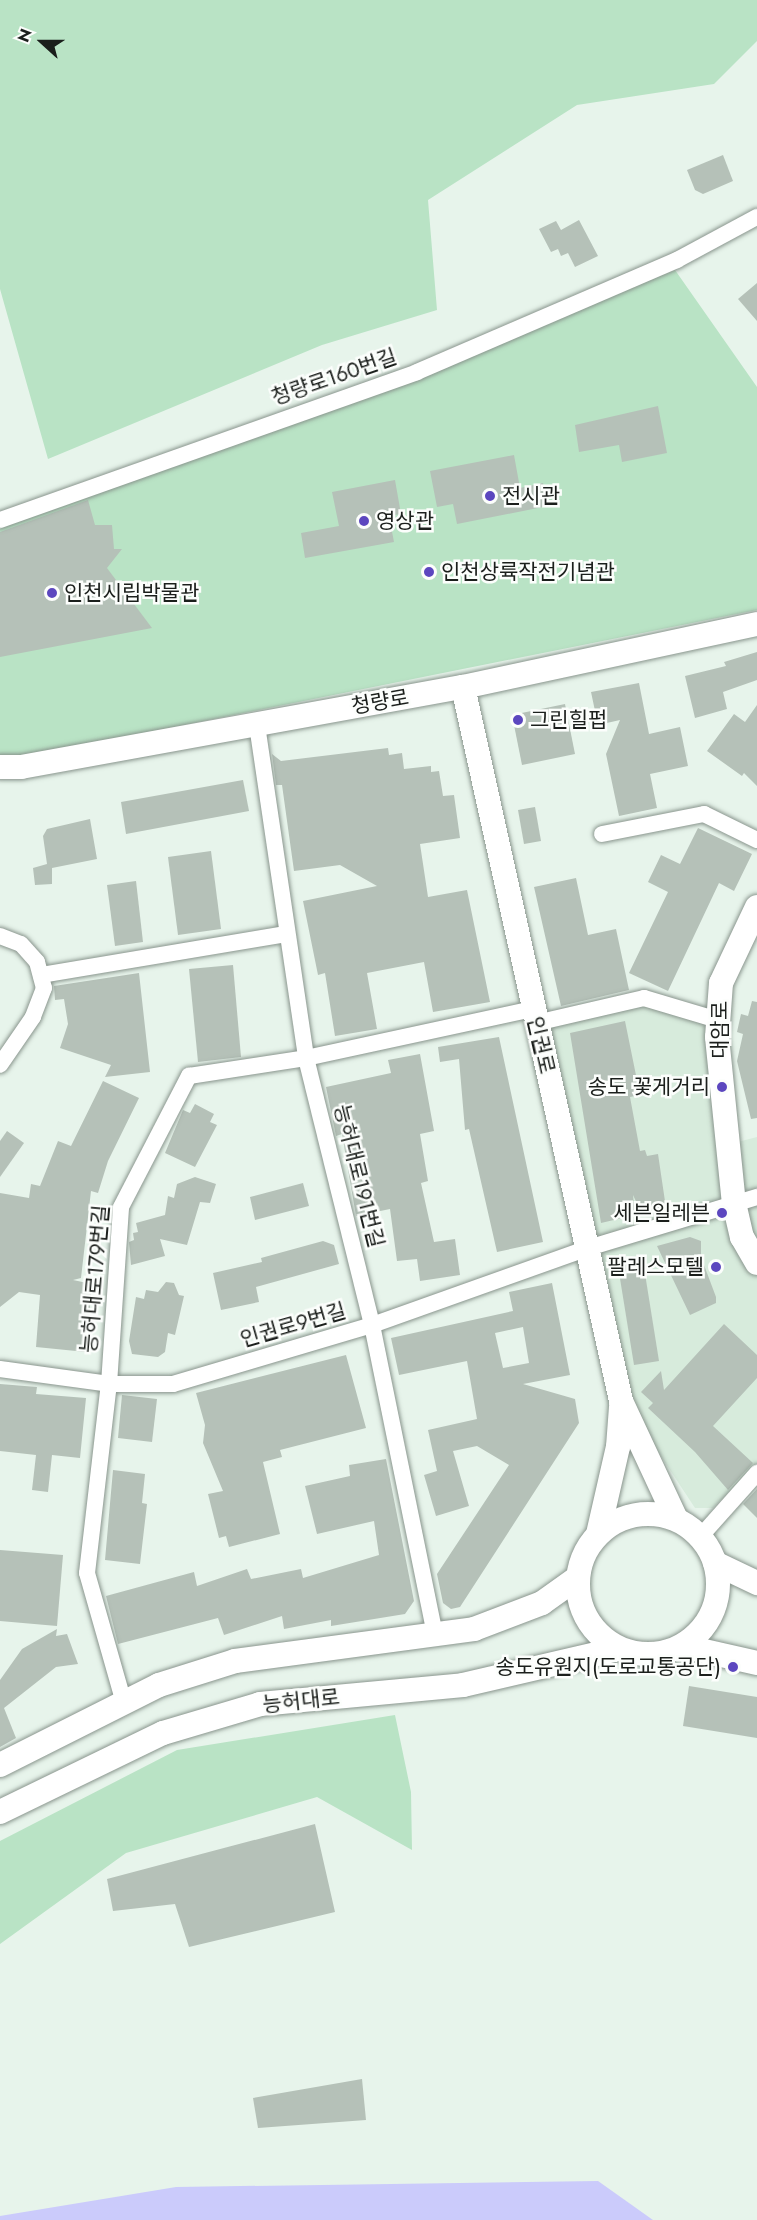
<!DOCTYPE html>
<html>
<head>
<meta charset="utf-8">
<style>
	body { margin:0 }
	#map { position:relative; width:757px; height:2220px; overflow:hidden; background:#e7f4eb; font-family:Jost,"Noto Sans KR",sans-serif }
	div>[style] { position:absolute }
	.built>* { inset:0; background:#d7ebdc }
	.green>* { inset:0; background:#b9e3c5 }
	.water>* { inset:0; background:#cbcbfb }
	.building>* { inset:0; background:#b5c1b8 }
	.roads { filter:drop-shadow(0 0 2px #89958d) drop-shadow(0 0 2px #89958d) }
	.street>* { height:16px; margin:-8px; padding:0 8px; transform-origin:8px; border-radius:8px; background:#fff }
	.secondary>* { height:24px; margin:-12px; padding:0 12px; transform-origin:12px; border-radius:12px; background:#fff }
	.secondary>.ring { margin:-12px; padding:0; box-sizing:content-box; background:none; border:24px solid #fff; border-radius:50% }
	.dots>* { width:16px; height:16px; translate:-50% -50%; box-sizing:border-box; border:3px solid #fcfefc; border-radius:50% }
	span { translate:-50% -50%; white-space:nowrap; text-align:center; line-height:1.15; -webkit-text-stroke:5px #fcfefc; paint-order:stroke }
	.street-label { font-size:21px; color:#1b1f1c }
	.poi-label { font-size:21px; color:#1b1f1c }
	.left { translate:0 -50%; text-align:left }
	.right { translate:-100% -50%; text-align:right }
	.north { position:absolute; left:12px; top:12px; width:60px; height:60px; -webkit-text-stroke:4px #fcfefc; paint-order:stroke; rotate:291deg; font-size:16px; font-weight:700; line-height:24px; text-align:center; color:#1b1f1c }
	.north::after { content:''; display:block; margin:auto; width:21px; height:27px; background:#1b1f1c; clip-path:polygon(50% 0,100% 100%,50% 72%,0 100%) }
</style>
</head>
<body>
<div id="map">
	<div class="built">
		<div style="clip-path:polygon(644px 1001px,711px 1023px,726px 1145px,757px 1137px,757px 1464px,713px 1508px,695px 1508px,626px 1403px,542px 1026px)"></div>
	</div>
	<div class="green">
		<div style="clip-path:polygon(0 0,757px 0,757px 41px,714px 84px,577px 105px,428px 200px,437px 310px,322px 345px,48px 459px,0 289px)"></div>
		<div style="clip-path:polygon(675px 270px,757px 387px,757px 610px,20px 758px,0 757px,0 527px,337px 406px)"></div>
		<div style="clip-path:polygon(395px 1715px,411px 1792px,412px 1850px,317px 1797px,126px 1853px,0 1944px,0 1841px,177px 1750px)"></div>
	</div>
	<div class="water">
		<div style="clip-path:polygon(598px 2181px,653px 2220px,0 2220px,0 2216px,176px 2187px)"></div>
	</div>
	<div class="building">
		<div style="clip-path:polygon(723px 155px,733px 181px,703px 194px,695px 190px,687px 170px)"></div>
		<div style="clip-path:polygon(579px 220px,598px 256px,575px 267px,568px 253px,561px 256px,558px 249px,551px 252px,539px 229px,556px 221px,561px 230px)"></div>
		<div style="clip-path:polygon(757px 283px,757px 321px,738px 299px)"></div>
		<div style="clip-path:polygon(658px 406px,667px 453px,622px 462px,619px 445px,579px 452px,575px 425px)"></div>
		<div style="clip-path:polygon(514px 455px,520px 488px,543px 483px,548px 506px,457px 524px,453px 504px,437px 507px,430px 471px)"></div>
		<div style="clip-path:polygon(395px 480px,401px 514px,389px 516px,394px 542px,305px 558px,301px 533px,339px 526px,332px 492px)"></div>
		<div style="clip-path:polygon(88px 500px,95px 525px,112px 525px,114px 549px,122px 549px,107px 568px,152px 628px,0 657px,0 532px)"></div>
		<div style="clip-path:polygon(757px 652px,757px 680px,723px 692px,727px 709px,695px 718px,685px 676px,726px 666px,724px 662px)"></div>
		<div style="clip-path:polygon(639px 683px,649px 734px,680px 727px,688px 766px,650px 774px,657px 808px,619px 816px,606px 754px,620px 720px,598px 725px,591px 692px)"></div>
		<div style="clip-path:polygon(565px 704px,575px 754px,522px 765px,512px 715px)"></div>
		<div style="clip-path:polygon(757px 705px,757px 786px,744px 773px,742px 776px,707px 751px,734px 714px,745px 722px)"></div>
		<div style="clip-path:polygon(388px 748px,389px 755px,402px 753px,404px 769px,431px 766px,431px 772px,439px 771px,443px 796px,454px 795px,460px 838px,420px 844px,428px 897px,467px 890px,490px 1002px,433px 1012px,424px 962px,367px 973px,377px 1029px,335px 1036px,325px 973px,318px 975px,303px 901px,377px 886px,340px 865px,294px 871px,282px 785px,276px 785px,272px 754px,281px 761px)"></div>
		<div style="clip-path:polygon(243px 780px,249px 811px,126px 834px,121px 802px)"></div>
		<div style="clip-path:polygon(535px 807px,541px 841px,524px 844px,518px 810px)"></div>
		<div style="clip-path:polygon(90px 819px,97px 859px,52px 868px,52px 884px,35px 885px,33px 868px,47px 864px,43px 836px,47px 829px)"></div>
		<div style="clip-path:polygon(698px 828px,752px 854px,734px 891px,719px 883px,668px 991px,629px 973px,668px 892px,648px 882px,661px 855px,680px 864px)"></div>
		<div style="clip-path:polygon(211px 851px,221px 929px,178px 935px,168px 857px)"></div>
		<div style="clip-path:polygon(576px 878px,588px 935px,616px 929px,629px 990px,561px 1006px,534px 887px)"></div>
		<div style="clip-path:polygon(136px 881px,143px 942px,115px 946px,107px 885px)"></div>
		<div style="clip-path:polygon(233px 965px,241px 1057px,198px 1062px,189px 969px)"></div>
		<div style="clip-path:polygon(139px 973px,150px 1072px,105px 1077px,111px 1065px,60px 1048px,68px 1024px,64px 999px,55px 1000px,54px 986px)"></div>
		<div style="clip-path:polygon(752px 1001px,757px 1002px,757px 1118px,751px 1119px,737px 1061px,743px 1034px,737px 1032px,741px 1014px,748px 1016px)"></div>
		<div style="clip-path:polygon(625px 1021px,640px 1095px,630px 1097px,640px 1151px,645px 1150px,647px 1156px,658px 1154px,666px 1208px,642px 1214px,633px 1195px,635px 1215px,601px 1223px,570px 1033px)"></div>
		<div style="clip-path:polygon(499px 1037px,543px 1242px,497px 1252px,469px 1129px,465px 1130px,459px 1059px,440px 1062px,438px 1047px)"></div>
		<div style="clip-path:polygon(420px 1054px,434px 1131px,420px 1134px,428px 1181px,421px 1183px,434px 1242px,455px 1239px,460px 1275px,420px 1281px,417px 1259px,397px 1261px,390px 1209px,356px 1216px,342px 1134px,336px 1136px,326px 1087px,391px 1073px,388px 1060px)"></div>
		<div style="clip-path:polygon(103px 1081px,139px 1098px,108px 1161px,98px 1193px,91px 1191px,81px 1278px,73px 1280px,92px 1284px,86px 1352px,36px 1347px,40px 1295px,19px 1292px,0 1307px,0 1193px,29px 1198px,31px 1184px,40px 1186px,58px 1141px,71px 1146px)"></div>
		<div style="clip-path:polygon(195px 1104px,214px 1114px,210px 1122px,217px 1125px,195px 1167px,165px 1153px,183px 1110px,190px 1113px)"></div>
		<div style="clip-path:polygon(7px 1131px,24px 1143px,0 1177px,0 1141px)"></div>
		<div style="clip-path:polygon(195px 1177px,216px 1184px,210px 1203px,200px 1202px,187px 1245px,160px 1239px,165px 1256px,131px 1265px,129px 1242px,134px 1240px,133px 1233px,138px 1232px,136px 1223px,165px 1215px,168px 1196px,174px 1198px,177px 1184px)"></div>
		<div style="clip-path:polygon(303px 1183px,309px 1206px,255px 1220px,250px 1197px)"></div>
		<div style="clip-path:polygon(690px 1237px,701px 1241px,701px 1257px,716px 1297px,716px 1303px,690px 1315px,657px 1246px)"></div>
		<div style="clip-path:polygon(323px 1241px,334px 1245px,339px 1264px,256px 1287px,259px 1302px,221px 1310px,213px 1273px,262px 1262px,261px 1258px)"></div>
		<div style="clip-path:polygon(642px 1255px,659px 1361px,634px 1365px,617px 1260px)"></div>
		<div style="clip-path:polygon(166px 1282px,174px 1283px,179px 1295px,184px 1296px,175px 1335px,168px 1333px,165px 1352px,158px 1357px,132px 1354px,129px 1341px,136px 1297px,144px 1299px,146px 1290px,158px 1292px)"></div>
		<div style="clip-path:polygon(evenodd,552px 1283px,570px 1375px,523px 1384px,575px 1399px,579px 1423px,460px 1607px,451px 1609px,443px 1603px,437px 1574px,509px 1465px,477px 1446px,453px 1451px,469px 1506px,436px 1516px,424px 1475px,437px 1471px,428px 1430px,477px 1419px,467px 1361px,399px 1375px,391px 1338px,513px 1311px,509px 1292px,552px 1283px,523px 1327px,529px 1363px,503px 1368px,495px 1333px,523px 1327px)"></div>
		<div style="clip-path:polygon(724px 1324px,757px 1355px,757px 1378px,713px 1426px,753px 1463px,728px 1490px,695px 1452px,648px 1408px,653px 1403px,641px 1392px,661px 1371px,664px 1390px)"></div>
		<div style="clip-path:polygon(346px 1355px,366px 1428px,280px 1450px,282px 1457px,263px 1462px,280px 1534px,229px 1547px,226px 1536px,219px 1538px,208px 1494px,223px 1491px,203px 1443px,205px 1425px,196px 1393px)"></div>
		<div style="clip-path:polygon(0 1384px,37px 1387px,36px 1394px,86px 1398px,80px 1458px,52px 1455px,48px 1492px,32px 1490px,36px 1455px,0 1451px)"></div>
		<div style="clip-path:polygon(122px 1395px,157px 1399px,152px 1442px,118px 1438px)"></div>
		<div style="clip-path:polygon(386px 1459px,414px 1601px,405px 1614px,331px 1626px,331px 1620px,284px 1629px,282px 1616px,224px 1635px,218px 1618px,118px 1644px,106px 1596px,194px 1572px,197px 1586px,247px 1569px,251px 1579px,301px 1569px,303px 1578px,379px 1555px,374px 1521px,317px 1534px,305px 1486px,350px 1476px,349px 1465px)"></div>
		<div style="clip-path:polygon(113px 1470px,145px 1474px,142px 1503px,147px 1504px,140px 1564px,105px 1560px)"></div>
		<div style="clip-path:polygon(757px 1489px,757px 1518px,743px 1504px)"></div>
		<div style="clip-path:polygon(0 1550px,63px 1555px,57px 1626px,0 1621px)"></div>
		<div style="clip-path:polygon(57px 1629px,56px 1636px,67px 1634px,78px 1664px,56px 1667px,4px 1708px,16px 1738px,0 1747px,0 1680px,22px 1649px)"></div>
		<div style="clip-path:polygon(689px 1686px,757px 1697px,757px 1738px,683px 1726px)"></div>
		<div style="clip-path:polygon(315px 1824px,335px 1912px,189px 1947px,175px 1904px,113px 1911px,107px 1879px)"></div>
		<div style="clip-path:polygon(362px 2079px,366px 2120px,258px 2128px,253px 2098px)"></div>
	</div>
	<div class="roads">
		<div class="street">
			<div style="left:0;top:520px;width:442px;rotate:-19.5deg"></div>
			<div style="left:417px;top:372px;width:283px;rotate:-23.3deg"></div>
			<div style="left:677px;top:260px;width:91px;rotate:-28.3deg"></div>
			<div style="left:257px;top:725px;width:337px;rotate:81.6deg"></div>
			<div style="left:306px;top:1058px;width:275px;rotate:76.1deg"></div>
			<div style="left:372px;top:1325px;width:317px;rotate:78.5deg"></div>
			<div style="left:602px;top:834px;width:104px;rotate:-11.1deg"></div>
			<div style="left:704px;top:814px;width:59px;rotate:26.1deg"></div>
			<div style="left:0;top:936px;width:22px;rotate:21deg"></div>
			<div style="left:21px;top:944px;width:24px;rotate:48deg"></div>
			<div style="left:37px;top:962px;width:27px;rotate:75deg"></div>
			<div style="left:44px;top:988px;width:31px;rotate:111deg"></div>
			<div style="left:33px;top:1017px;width:58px;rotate:124.5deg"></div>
			<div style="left:41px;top:975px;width:248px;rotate:-9.5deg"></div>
			<div style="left:536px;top:1023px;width:111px;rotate:-13deg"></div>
			<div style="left:644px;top:998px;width:77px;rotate:16.6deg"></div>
			<div style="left:0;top:1369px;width:110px;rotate:7.8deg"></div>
			<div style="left:109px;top:1384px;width:64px"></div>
			<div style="left:173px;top:1384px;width:208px;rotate:-16.5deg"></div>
			<div style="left:372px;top:1325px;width:229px;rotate:-19.6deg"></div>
			<div style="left:588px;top:1248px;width:177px;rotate:-16.8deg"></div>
			<div style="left:700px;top:1537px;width:86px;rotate:-48.3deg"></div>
			<div style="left:124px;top:1703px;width:135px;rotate:-105.9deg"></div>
			<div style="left:87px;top:1573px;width:190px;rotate:-83.4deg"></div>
			<div style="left:109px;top:1384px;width:177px;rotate:-86.1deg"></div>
			<div style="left:121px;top:1207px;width:148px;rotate:-62.6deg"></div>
			<div style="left:189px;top:1076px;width:118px;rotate:-8.7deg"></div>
			<div style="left:306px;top:1058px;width:232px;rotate:-12.2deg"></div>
		</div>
		<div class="secondary">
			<div style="left:463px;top:687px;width:731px;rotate:77.52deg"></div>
			<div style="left:621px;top:1401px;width:130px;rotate:65deg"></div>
			<div style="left:0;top:767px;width:21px"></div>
			<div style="left:21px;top:767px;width:449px;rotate:-10.3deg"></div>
			<div style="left:463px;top:687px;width:301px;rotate:-12.1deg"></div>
			<div style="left:757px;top:907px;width:84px;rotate:115.3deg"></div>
			<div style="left:721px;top:983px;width:54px;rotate:94.2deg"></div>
			<div style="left:717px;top:1037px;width:167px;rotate:84.2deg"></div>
			<div style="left:734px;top:1203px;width:35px;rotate:77deg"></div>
			<div style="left:742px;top:1237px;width:30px;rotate:60deg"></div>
			<div class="ring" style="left:578px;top:1514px;width:116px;height:116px"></div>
			<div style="left:598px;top:1534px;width:89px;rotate:-77.1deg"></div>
			<div style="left:618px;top:1447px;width:40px;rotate:-85.7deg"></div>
			<div style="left:715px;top:1563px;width:47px;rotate:25.5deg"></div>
			<div style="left:682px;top:1646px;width:77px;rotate:12.8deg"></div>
			<div style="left:0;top:1765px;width:178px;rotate:-26.7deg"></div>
			<div style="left:159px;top:1685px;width:80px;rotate:-17.5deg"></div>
			<div style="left:235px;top:1661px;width:241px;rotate:-7.6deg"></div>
			<div style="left:474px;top:1629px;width:73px;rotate:-20.9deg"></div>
			<div style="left:542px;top:1603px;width:43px;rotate:-35.5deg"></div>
			<div style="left:0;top:1812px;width:181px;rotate:-25.9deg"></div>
			<div style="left:163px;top:1733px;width:101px;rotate:-16.6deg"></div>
			<div style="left:260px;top:1704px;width:204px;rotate:-5.3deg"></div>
			<div style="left:463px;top:1685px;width:159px;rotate:-13.1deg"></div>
		</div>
	</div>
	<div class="dots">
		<div style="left:490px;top:496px;background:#5c47bf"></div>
		<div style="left:364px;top:521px;background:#5c47bf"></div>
		<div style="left:429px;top:572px;background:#5c47bf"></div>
		<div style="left:52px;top:593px;background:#5c47bf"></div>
		<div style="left:518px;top:720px;background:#5c47bf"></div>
		<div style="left:722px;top:1087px;background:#5c47bf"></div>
		<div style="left:722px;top:1213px;background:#5c47bf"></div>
		<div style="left:716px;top:1267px;background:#5c47bf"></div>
		<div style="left:733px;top:1667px;background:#5c47bf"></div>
	</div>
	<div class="street-label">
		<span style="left:334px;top:377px;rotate:-19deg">청량로160번길</span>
		<span style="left:380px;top:702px;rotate:-10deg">청량로</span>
		<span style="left:720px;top:1030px;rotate:-90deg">대암로</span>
		<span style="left:541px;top:1045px;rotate:77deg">인권로</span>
		<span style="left:359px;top:1176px;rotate:76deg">능허대로191번길</span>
		<span style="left:95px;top:1279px;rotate:-85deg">능허대로179번길</span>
		<span style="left:293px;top:1325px;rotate:-16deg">인권로9번길</span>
		<span style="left:301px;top:1701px;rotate:-6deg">능허대로</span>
	</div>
	<div class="poi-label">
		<span class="left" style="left:502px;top:496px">전시관</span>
		<span class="left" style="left:376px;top:521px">영상관</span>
		<span class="left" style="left:441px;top:572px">인천상륙작전기념관</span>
		<span class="left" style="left:64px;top:593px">인천시립박물관</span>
		<span class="left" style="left:530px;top:720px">그린힐펍</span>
		<span class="right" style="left:710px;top:1087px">송도 꽃게거리</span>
		<span class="right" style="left:710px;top:1213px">세븐일레븐</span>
		<span class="right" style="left:704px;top:1267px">팔레스모텔</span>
		<span class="right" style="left:721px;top:1667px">송도유원지(도로교통공단)</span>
	</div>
	<div class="north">N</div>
</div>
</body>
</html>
